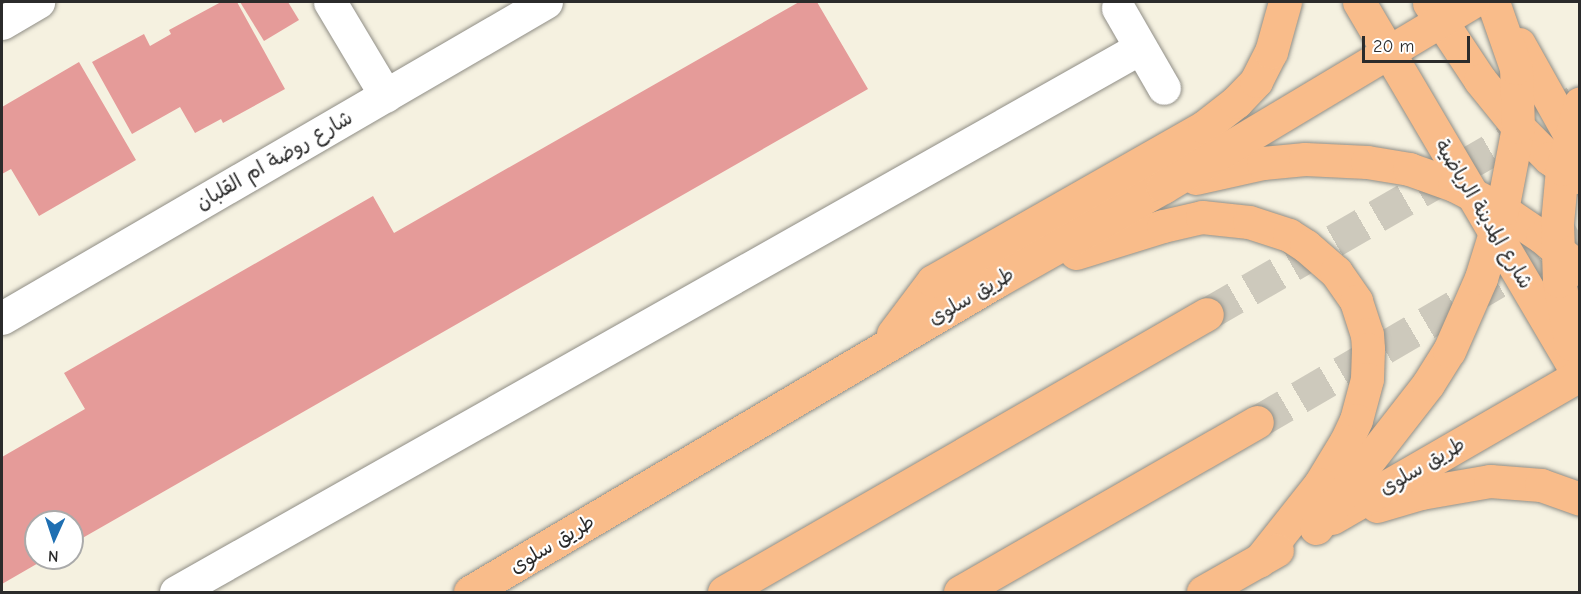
<!DOCTYPE html>
<html>
<head>
<meta charset="utf-8">
<style>
	body { margin:0 }
	#map { position:relative; width:1581px; height:594px; overflow:hidden; background:#f5f1e0; font-family:"Comic Neue","Playpen Sans Arabic",sans-serif }
	div>[style] { position:absolute }
	.building>* { inset:0; background:#e59b99 }
	.highway-tunnel>* { height:33px; margin-top:-16.5px; transform-origin:0; background:repeating-linear-gradient(90deg,#cdc9bc 0 33px,transparent 0 49px) }
	.roads { filter:drop-shadow(0 0 2px #908e86) drop-shadow(0 0 2px #908e86) }
	.minor>* { height:33px; margin:-16.5px; padding:0 16.5px; transform-origin:16.5px; border-radius:16.5px; background:#fff }
	.major>* { height:33px; margin:-16.5px; padding:0 16.5px; transform-origin:16.5px; border-radius:16.5px; background:#f9bc8a }
	.highway>* { height:33px; margin:-16.5px; padding:0 16.5px; transform-origin:16.5px; border-radius:16.5px; background:#f9bc8a }
	span { translate:-50% -50%; white-space:nowrap; text-align:center; line-height:1.15; -webkit-text-stroke:4.5px #fff; paint-order:stroke }
	.street-label { font-size:20px; color:#2b2b2b }
	.frame { position:absolute; inset:0; border:3px solid #2b2b2b; pointer-events:none }
	.north { position:absolute; left:24px; top:510px; width:60px; height:60px; box-sizing:border-box; background:#fff; border:2px solid #aaa; border-radius:50%; rotate:183deg; font-size:16px; font-weight:700; line-height:24px; text-align:center; color:#2b2b2b }
	.north::after { content:''; display:block; margin:auto; width:21px; height:27px; background:#1f6fb2; clip-path:polygon(50% 0,100% 100%,50% 72%,0 100%) }
	.scale { position:absolute; left:1362px; top:36px; width:108px; height:27px; box-sizing:border-box; border:3px solid #2b2b2b; border-top:0; padding-left:8px; font-size:18px; line-height:21px; white-space:nowrap; color:#2b2b2b; -webkit-text-stroke:4px #fff; paint-order:stroke }
</style>
</head>
<body>
<div id="map">
	<div class="building">
		<div style="clip-path:polygon(221px 2px,237px 2px,285px 89px,223px 123px,221px 119px,195px 133px,180px 107px,132px 134px,92px 62px,144px 34px,150px 46px,171px 34px,169px 30px)"></div>
		<div style="clip-path:polygon(240px 2px,288px 2px,299px 20px,264px 41px)"></div>
		<div style="clip-path:polygon(799px 2px,817px 2px,868px 89px,72px 544px,72px 522px,36px 522px,36px 558px,47px 558px,2px 584px,2px 457px,85px 409px,64px 373px,373px 196px,394px 233px)"></div>
		<div style="clip-path:polygon(79px 62px,136px 160px,39px 216px,11px 169px,2px 174px,2px 107px)"></div>
	</div>
	<div class="highway-tunnel">
		<div style="left:1207px;top:314px;width:431px;rotate:-30deg"></div>
		<div style="left:1257px;top:422px;width:374px;rotate:-30.3deg"></div>
	</div>
	<div class="roads">
		<div class="minor">
			<div style="left:330px;top:2px;width:109px;rotate:59.2deg"></div>
			<div style="left:1118px;top:8px;width:92px;rotate:60.1deg"></div>
			<div style="left:2px;top:23px;width:42px;rotate:-30.3deg"></div>
			<div style="left:2px;top:318px;width:629px;rotate:-30.15deg"></div>
			<div style="left:176px;top:592px;width:1107px;rotate:-29.44deg"></div>
		</div>
		<div class="major">
			<div style="left:1359px;top:2px;width:435px;rotate:59.5deg"></div>
			<div style="left:1429px;top:3px;width:92px;rotate:56.5deg"></div>
			<div style="left:1480px;top:80px;width:60px;rotate:51deg"></div>
			<div style="left:1518px;top:127px;width:44px;rotate:45deg"></div>
			<div style="left:1549px;top:158px;width:33px;rotate:35deg"></div>
			<div style="left:1519px;top:44px;width:117px;rotate:60.8deg"></div>
			<div style="left:1196px;top:178px;width:69px;rotate:-12.6deg"></div>
			<div style="left:1263px;top:163px;width:42px;rotate:-5.4deg"></div>
			<div style="left:1305px;top:159px;width:62px;rotate:2.8deg"></div>
			<div style="left:1367px;top:162px;width:43px;rotate:9.5deg"></div>
			<div style="left:1409px;top:169px;width:48px;rotate:19.6deg"></div>
			<div style="left:1454px;top:185px;width:54px;rotate:27.5deg"></div>
			<div style="left:1502px;top:210px;width:48px;rotate:34deg"></div>
			<div style="left:1542px;top:237px;width:50px;rotate:40.1deg"></div>
			<div style="left:1076px;top:253px;width:91px;rotate:-17.2deg"></div>
			<div style="left:1163px;top:226px;width:40px;rotate:-13deg"></div>
			<div style="left:1202px;top:217px;width:47px;rotate:6.1deg"></div>
			<div style="left:1249px;top:222px;width:42px;rotate:18deg"></div>
			<div style="left:1289px;top:235px;width:20px;rotate:33deg"></div>
			<div style="left:1306px;top:246px;width:40px;rotate:41deg"></div>
			<div style="left:1336px;top:272px;width:35px;rotate:55deg"></div>
			<div style="left:1356px;top:301px;width:35px;rotate:72deg"></div>
			<div style="left:1367px;top:334px;width:15px;rotate:86deg"></div>
			<div style="left:1368px;top:349px;width:30px;rotate:92deg"></div>
			<div style="left:1367px;top:379px;width:42px;rotate:105deg"></div>
			<div style="left:1356px;top:420px;width:23px;rotate:115deg"></div>
			<div style="left:1346px;top:441px;width:50px;rotate:121.2deg"></div>
			<div style="left:1320px;top:484px;width:98px;rotate:128.4deg"></div>
			<div style="left:893px;top:334px;width:66px;rotate:-53deg"></div>
			<div style="left:933px;top:281px;width:312px;rotate:-29.6deg"></div>
			<div style="left:1204px;top:127px;width:41px;rotate:-38deg"></div>
			<div style="left:1236px;top:102px;width:29px;rotate:-46deg"></div>
			<div style="left:1256px;top:81px;width:33px;rotate:-63deg"></div>
			<div style="left:1271px;top:52px;width:52px;rotate:-74.4deg"></div>
			<div style="left:1571px;top:344px;width:64px;rotate:-100.8deg"></div>
			<div style="left:1559px;top:281px;width:58px;rotate:-92deg"></div>
			<div style="left:1557px;top:223px;width:54px;rotate:-84.7deg"></div>
			<div style="left:1562px;top:169px;width:68px;rotate:-74.7deg"></div>
			<div style="left:1377px;top:506px;width:46px;rotate:-16.5deg"></div>
			<div style="left:1421px;top:493px;width:70px;rotate:-9.9deg"></div>
			<div style="left:1490px;top:481px;width:51px;rotate:4.5deg"></div>
			<div style="left:1541px;top:485px;width:41px;rotate:19.7deg"></div>
			<div style="left:1332px;top:518px;width:286px;rotate:-30deg"></div>
			<div style="left:1316px;top:528px;width:182px;rotate:-52.1deg"></div>
			<div style="left:1428px;top:384px;width:39px;rotate:-58deg"></div>
			<div style="left:1449px;top:351px;width:80px;rotate:-66.3deg"></div>
			<div style="left:1481px;top:278px;width:71px;rotate:-72.8deg"></div>
			<div style="left:1502px;top:210px;width:85px;rotate:-79.1deg"></div>
			<div style="left:1518px;top:127px;width:59px;rotate:-91.9deg"></div>
			<div style="left:1516px;top:68px;width:70px;rotate:-109.2deg"></div>
			<div style="left:470px;top:592px;width:610px;rotate:-30.56deg"></div>
			<div style="left:995px;top:282px;width:193px;rotate:-29.5deg"></div>
			<div style="left:1163px;top:187px;width:360px;rotate:-30.9deg"></div>
			<div style="left:1203px;top:592px;width:85px;rotate:-29.6deg"></div>
		</div>
		<div class="highway">
			<div style="left:724px;top:592px;width:557px;rotate:-29.92deg"></div>
			<div style="left:960px;top:592px;width:342px;rotate:-29.8deg"></div>
		</div>
	</div>
	<div class="street-label">
		<span style="left:274px;top:160px;rotate:-30deg">شارع روضة ام القلبان</span>
		<span style="left:1484px;top:214px;rotate:59deg">شارع المدينة الرياضية</span>
		<span style="left:971px;top:296px;rotate:-30deg">طريق سلوى</span>
		<span style="left:1422px;top:466px;rotate:-30deg">طريق سلوى</span>
		<span style="left:552px;top:544px;rotate:-31deg">طريق سلوى</span>
	</div>
	<div class="frame"></div>
	<div class="north">N</div>
	<div class="scale">20 m</div>
</div>
</body>
</html>
